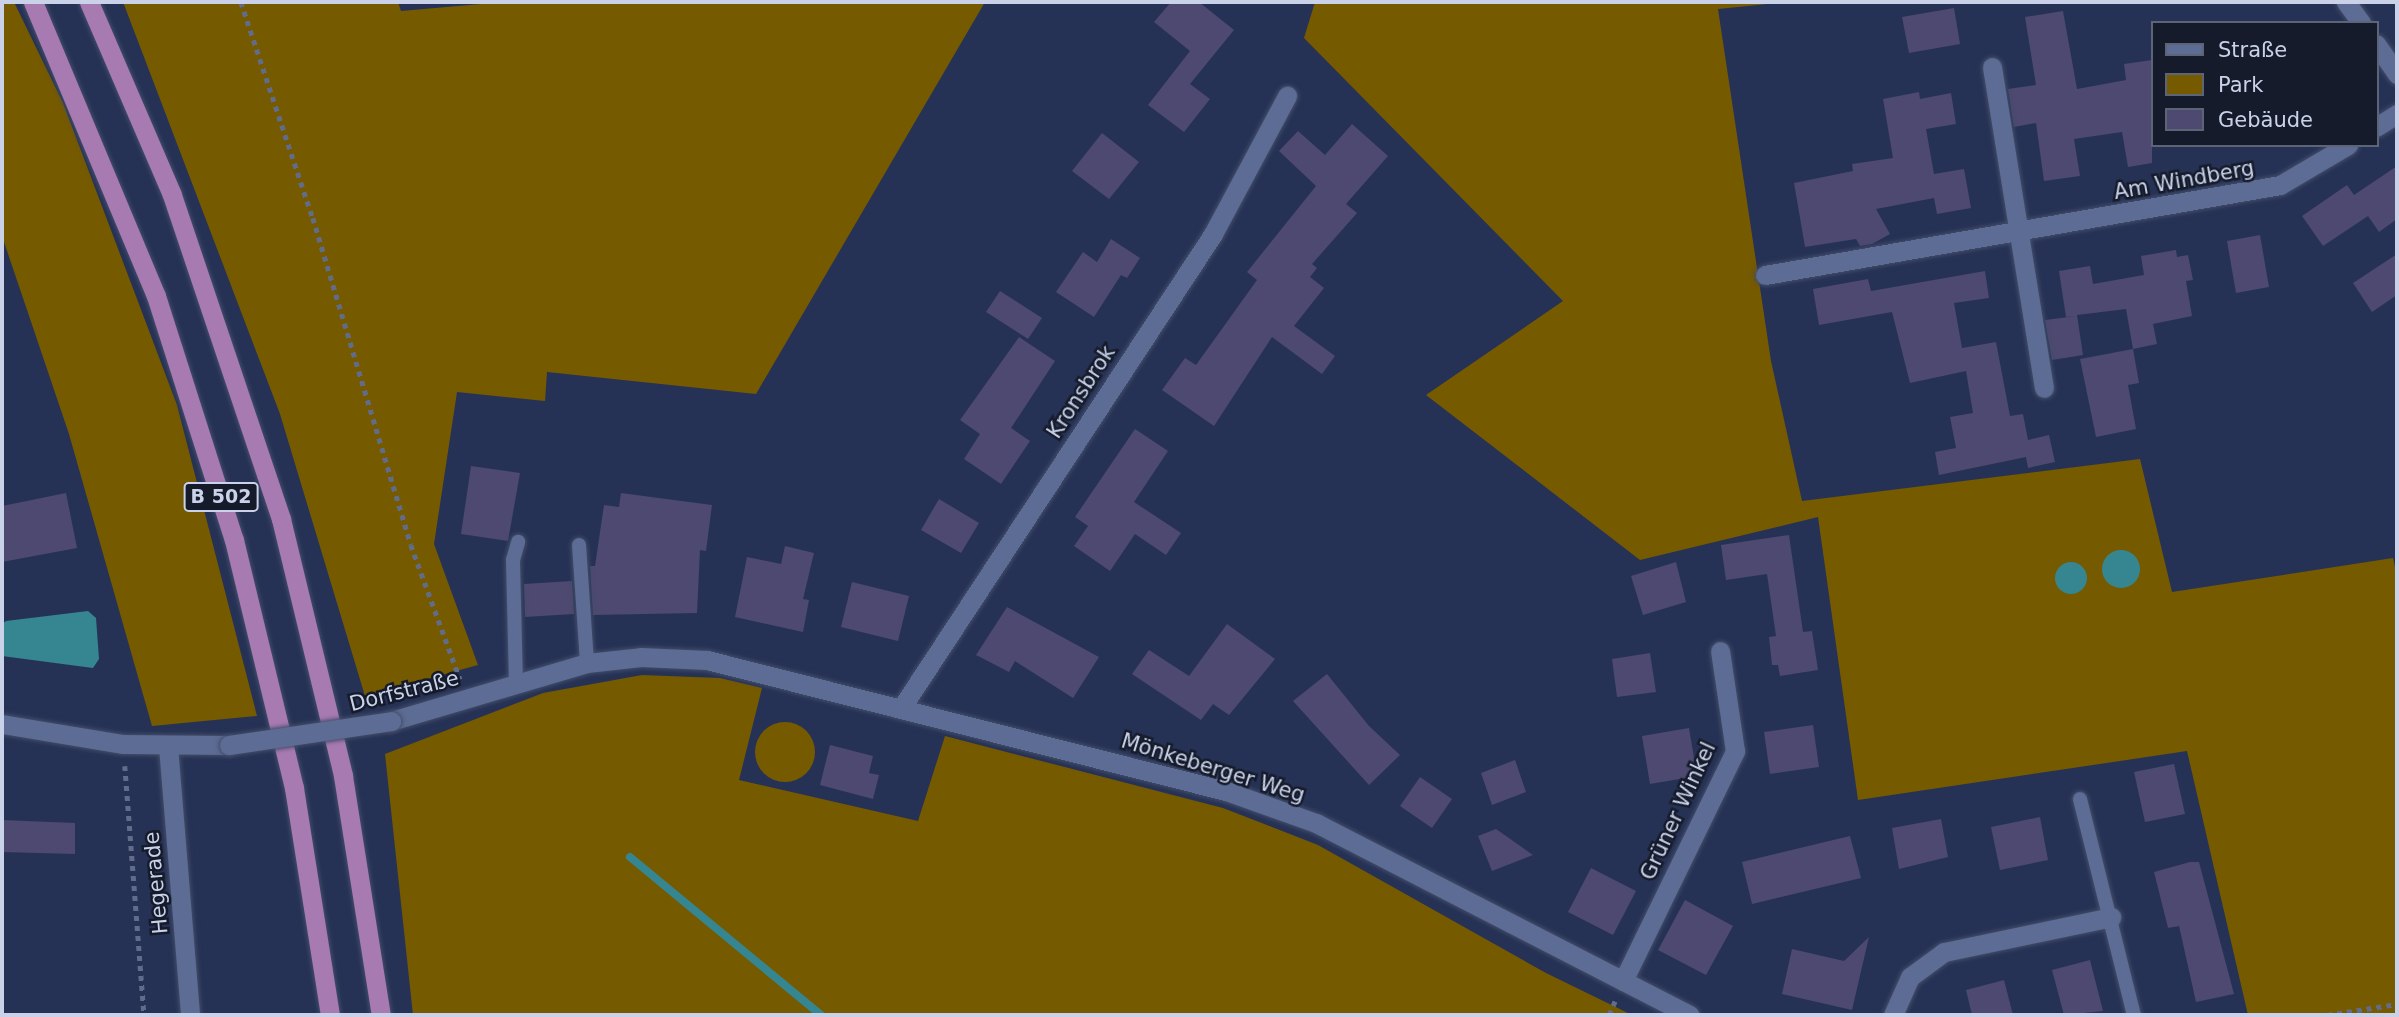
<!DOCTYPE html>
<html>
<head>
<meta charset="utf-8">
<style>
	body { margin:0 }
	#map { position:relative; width:2399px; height:1017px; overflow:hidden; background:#263255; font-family:"DejaVu Sans",sans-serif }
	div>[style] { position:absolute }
	.green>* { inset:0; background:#765a00 }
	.round { border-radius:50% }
	.water>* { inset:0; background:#368691 }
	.stream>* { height:8px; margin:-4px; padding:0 4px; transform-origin:4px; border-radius:4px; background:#368691 }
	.building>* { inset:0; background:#4d4970 }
	.path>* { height:4.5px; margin-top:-2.25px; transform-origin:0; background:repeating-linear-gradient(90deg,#616c8a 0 5px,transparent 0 10px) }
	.roads { filter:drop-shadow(0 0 2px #434d6a) drop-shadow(0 0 2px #434d6a) }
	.service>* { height:14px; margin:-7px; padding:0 7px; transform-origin:7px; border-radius:7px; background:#5d6c94 }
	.minor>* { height:19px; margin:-9.5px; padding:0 9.5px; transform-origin:9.5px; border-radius:9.5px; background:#5d6c94 }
	.tertiary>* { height:19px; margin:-9.5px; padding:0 9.5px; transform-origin:9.5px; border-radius:9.5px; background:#5d6c94 }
	.trunk>* { height:19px; margin:-9.5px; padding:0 9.5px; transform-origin:9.5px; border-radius:9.5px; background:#a87ab2 }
	.bridges { filter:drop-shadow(0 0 2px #434d6a) drop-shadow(0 0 2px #434d6a) }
	.minor-bridge>* { height:19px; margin:-9.5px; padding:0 9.5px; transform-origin:9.5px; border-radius:9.5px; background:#5d6c94 }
	span { translate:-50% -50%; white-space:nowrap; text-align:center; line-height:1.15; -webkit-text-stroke:5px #151b2b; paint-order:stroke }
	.shield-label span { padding:2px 5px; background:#151b2b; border:2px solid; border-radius:5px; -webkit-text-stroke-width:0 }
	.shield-label { font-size:19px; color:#c9d2e8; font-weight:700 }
	.street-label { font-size:21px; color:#c9d2e8 }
	.frame { position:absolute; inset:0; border:4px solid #c9d2e8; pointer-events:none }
	.legend { position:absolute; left:2151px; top:21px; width:228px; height:126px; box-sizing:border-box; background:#151b2b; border:2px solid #5d6477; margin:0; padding:9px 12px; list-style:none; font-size:21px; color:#c9d2e8 }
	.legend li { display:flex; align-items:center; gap:14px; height:35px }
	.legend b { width:35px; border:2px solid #5d6477 }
</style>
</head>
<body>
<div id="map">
	<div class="green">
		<div style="clip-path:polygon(2px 2px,14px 2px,63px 103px,177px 405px,257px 716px,152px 726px,69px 434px,2px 236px)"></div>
		<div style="clip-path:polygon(123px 2px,398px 2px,401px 11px,504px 2px,985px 2px,756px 394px,547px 372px,545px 401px,457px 392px,434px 544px,478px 665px,365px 696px,280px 414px)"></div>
		<div style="clip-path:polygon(1315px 2px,1787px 2px,1718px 9px,1771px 361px,1802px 501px,2140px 459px,2172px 592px,2393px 558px,2397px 576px,2397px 1015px,2248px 1015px,2187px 751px,1858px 800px,1818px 517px,1640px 560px,1426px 395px,1563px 301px,1304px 38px)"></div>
		<div style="clip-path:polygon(642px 675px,720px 678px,762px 688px,739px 780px,918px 821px,945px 736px,1223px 808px,1318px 845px,1546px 973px,1632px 1015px,413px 1015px,385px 754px,543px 693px)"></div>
		<div class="round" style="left:755px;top:722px;width:60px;height:60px"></div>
	</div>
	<div class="water">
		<div class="round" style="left:2102px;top:550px;width:38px;height:38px"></div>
		<div class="round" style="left:2055px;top:562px;width:32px;height:32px"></div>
		<div style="clip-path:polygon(88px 611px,96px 618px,99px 659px,93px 668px,2px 656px,2px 624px,6px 621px)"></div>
	</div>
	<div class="stream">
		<div style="left:630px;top:857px;width:248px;rotate:39.6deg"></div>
	</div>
	<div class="building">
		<div style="clip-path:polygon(1171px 2px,1199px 2px,1234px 30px,1190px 84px,1210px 99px,1184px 132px,1148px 105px,1190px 51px,1154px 22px)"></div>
		<div style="clip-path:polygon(1954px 8px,1960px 44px,1909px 53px,1902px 17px)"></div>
		<div style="clip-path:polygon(2063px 11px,2077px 89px,2126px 80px,2124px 64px,2152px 60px,2152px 163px,2128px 167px,2122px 132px,2074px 139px,2080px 176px,2044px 181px,2036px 123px,2014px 127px,2008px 89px,2036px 85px,2025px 17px)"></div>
		<div style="clip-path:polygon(1919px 92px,1920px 99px,1951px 93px,1956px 124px,1926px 129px,1934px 174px,1964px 169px,1971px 208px,1937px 214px,1934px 198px,1876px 209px,1890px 234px,1872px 244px,1860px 246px,1856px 239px,1805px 247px,1794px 183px,1853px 171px,1852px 164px,1893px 158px,1883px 99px)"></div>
		<div style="clip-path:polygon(1352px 124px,1388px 156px,1346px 204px,1357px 213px,1312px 264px,1317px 268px,1310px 277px,1324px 288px,1294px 326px,1335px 356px,1322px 374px,1272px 337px,1214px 426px,1162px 390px,1185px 358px,1196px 365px,1257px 280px,1247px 272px,1316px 186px,1279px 151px,1298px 131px,1325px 155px)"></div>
		<div style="clip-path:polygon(1102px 133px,1139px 162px,1109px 199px,1072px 171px)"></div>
		<div style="clip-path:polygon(2397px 166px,2397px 219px,2379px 232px,2368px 216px,2323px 246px,2302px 216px,2347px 185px,2354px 195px)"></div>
		<div style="clip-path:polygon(2260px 235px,2269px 287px,2236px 293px,2227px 241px)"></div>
		<div style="clip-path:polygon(1111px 239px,1140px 258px,1127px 278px,1121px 275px,1094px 317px,1056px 292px,1083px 252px,1097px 262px)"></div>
		<div style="clip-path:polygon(2176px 250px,2177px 257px,2188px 255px,2193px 280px,2186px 281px,2192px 316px,2153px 324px,2157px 344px,2133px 349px,2126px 309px,2077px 315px,2083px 355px,2052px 360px,2045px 320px,2077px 316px,2066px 317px,2059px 271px,2090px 266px,2093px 284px,2144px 275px,2141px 256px)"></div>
		<div style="clip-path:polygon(2397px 254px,2397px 295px,2372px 312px,2353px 283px)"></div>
		<div style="clip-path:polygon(1985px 271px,1989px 298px,1954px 303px,1962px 348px,1996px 342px,2010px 416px,2023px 414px,2028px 440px,2049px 435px,2055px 462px,2028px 468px,2026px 457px,1939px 475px,1935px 452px,1956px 448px,1950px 417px,1973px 413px,1966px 371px,1910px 383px,1892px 312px,1819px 325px,1813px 289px,1868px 279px,1871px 291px)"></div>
		<div style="clip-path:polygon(1000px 291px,1042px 318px,1028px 339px,986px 312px)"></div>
		<div style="clip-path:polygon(1019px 337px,1055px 361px,1011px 428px,1030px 441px,1001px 484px,964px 459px,980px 434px,960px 420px)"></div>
		<div style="clip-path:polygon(2133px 349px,2139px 383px,2128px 385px,2136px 429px,2096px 437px,2080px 359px)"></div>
		<div style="clip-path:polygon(1135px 429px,1168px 451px,1134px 502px,1181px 533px,1166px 555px,1135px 534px,1110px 571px,1074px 546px,1088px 526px,1075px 517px)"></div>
		<div style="clip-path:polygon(471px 466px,520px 473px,508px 541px,461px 534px)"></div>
		<div style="clip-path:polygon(66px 493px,77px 548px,2px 562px,2px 506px)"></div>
		<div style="clip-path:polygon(621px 493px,712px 505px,706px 551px,700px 550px,697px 613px,593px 615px,590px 566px,595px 566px,604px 505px,619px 507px)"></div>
		<div style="clip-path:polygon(939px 499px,979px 523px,961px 553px,921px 530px)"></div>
		<div style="clip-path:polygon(1789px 535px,1803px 632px,1812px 631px,1818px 670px,1780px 676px,1778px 665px,1772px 665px,1769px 637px,1776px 636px,1767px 574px,1726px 580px,1721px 545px)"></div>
		<div style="clip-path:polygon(785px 546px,814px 553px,803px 599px,809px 600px,803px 632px,735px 617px,747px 557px,781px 564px)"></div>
		<div style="clip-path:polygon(1676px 562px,1686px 602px,1643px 615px,1631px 576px)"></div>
		<div style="clip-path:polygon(572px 581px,574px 614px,525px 617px,524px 584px)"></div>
		<div style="clip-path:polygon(852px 582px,909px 596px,898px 641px,841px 627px)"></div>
		<div style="clip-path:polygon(1007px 607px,1099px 657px,1073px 698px,1015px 661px,1009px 672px,976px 655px)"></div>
		<div style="clip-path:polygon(1227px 624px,1275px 659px,1229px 715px,1213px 704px,1201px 720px,1132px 674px,1149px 650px,1189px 676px)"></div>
		<div style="clip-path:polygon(1650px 653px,1656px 692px,1617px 697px,1612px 659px)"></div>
		<div style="clip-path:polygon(1327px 674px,1369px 726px,1400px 755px,1369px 785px,1293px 701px)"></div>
		<div style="clip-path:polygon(1813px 725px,1819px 767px,1770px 774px,1764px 732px)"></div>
		<div style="clip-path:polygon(1689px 728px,1697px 776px,1650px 784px,1642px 736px)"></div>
		<div style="clip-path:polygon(830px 745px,873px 756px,869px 773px,879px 775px,873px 799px,820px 785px)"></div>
		<div style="clip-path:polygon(1515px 760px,1526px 792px,1492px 805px,1481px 773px)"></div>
		<div style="clip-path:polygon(2174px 764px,2185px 814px,2145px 822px,2134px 772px)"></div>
		<div style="clip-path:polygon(1420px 777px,1452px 799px,1432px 828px,1400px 806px)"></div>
		<div style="clip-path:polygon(2040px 817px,2048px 860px,2000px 870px,1991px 827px)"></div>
		<div style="clip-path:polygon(1941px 819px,1948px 857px,1899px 869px,1892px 828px)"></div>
		<div style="clip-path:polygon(2px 820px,75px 823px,75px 854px,2px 852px)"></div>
		<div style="clip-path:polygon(1496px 829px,1533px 855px,1492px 871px,1478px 836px)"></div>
		<div style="clip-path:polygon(1850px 836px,1861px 878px,1752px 904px,1742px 862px)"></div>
		<div style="clip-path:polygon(2190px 862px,2199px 862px,2234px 994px,2196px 1002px,2179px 926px,2168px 928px,2154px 872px)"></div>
		<div style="clip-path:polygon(1591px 868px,1636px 891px,1613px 935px,1568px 912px)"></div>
		<div style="clip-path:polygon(1685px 900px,1733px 926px,1706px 975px,1658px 950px)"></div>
		<div style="clip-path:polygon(1869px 937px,1852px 1010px,1782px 994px,1792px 949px,1844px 961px)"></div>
		<div style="clip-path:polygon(2090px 960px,2103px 1011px,2064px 1015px,2052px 970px)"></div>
		<div style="clip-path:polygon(2004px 980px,2013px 1015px,1972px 1015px,1966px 990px)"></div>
	</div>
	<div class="path">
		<div style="left:241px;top:2px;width:228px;rotate:71.6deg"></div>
		<div style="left:313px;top:218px;width:341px;rotate:73.3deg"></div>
		<div style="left:411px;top:545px;width:143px;rotate:69.9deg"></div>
		<div style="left:125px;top:766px;width:250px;rotate:85.6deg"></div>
		<div style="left:1609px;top:1015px;width:15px;rotate:-67deg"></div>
		<div style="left:2327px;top:1015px;width:71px;rotate:-8.9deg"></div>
	</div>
	<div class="roads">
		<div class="service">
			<div style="left:579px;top:545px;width:118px;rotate:86.1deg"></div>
			<div style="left:516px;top:684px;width:124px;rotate:-91.4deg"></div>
			<div style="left:513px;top:560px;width:19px;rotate:-74deg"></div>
			<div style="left:2080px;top:799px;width:223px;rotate:76deg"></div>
		</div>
		<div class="minor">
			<div style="left:1992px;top:67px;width:325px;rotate:80.8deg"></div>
			<div style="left:2376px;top:127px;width:25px;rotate:-32deg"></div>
			<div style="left:1765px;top:275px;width:523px;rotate:-9.91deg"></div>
			<div style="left:2280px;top:185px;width:79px;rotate:-30.5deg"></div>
			<div style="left:902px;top:707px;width:566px;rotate:-56.67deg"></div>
			<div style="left:1213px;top:234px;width:157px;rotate:-61.8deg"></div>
			<div style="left:391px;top:721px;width:204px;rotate:-16.5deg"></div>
			<div style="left:587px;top:663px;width:54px;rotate:-6.3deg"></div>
			<div style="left:641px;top:657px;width:66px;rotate:2.6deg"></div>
			<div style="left:707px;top:660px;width:535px;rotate:14.17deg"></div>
			<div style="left:1226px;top:791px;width:96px;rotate:19.6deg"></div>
			<div style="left:1316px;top:823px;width:420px;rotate:27.2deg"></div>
			<div style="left:2px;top:724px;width:123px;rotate:9.4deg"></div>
			<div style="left:123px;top:744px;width:106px;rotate:0.5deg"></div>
			<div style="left:168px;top:746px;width:270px;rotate:85.3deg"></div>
			<div style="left:1623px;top:981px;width:256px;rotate:-64deg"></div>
			<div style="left:1735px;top:751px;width:101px;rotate:-98.5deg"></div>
			<div style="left:1893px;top:1015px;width:42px;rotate:-65.9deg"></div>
			<div style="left:1910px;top:977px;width:42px;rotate:-36.3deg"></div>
			<div style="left:1944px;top:952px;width:171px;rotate:-11.8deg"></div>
		</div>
		<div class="tertiary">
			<div style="left:2346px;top:2px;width:26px;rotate:54deg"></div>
			<div style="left:2376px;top:44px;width:37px;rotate:55deg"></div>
		</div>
		<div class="trunk">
			<div style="left:33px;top:2px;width:319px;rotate:67.3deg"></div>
			<div style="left:156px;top:296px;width:256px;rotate:72.3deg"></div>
			<div style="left:234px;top:540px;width:255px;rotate:76.4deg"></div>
			<div style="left:294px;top:788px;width:230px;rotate:81deg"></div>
			<div style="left:89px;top:2px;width:210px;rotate:66.7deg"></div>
			<div style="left:172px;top:195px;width:342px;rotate:71.4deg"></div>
			<div style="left:281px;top:519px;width:264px;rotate:76.4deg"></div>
			<div style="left:343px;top:776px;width:242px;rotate:81deg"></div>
		</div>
	</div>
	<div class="bridges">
		<div class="minor-bridge">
			<div style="left:229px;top:745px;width:164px;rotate:-8.4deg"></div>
		</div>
	</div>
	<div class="shield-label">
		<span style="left:221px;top:497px">B 502</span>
	</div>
	<div class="street-label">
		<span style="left:2184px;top:180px;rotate:-10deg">Am Windberg</span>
		<span style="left:1081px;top:392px;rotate:-57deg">Kronsbrok</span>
		<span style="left:404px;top:691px;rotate:-14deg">Dorfstraße</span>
		<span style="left:1213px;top:768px;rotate:17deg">Mönkeberger Weg</span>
		<span style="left:1678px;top:811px;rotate:-65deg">Grüner Winkel</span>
		<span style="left:156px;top:883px;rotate:-95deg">Hegerade</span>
	</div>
	<div class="frame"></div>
	<ul class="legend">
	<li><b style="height:9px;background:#5d6c94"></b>Straße</li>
	<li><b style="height:19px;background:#765a00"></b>Park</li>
	<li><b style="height:19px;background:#4d4970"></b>Gebäude</li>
	</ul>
</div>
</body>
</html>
